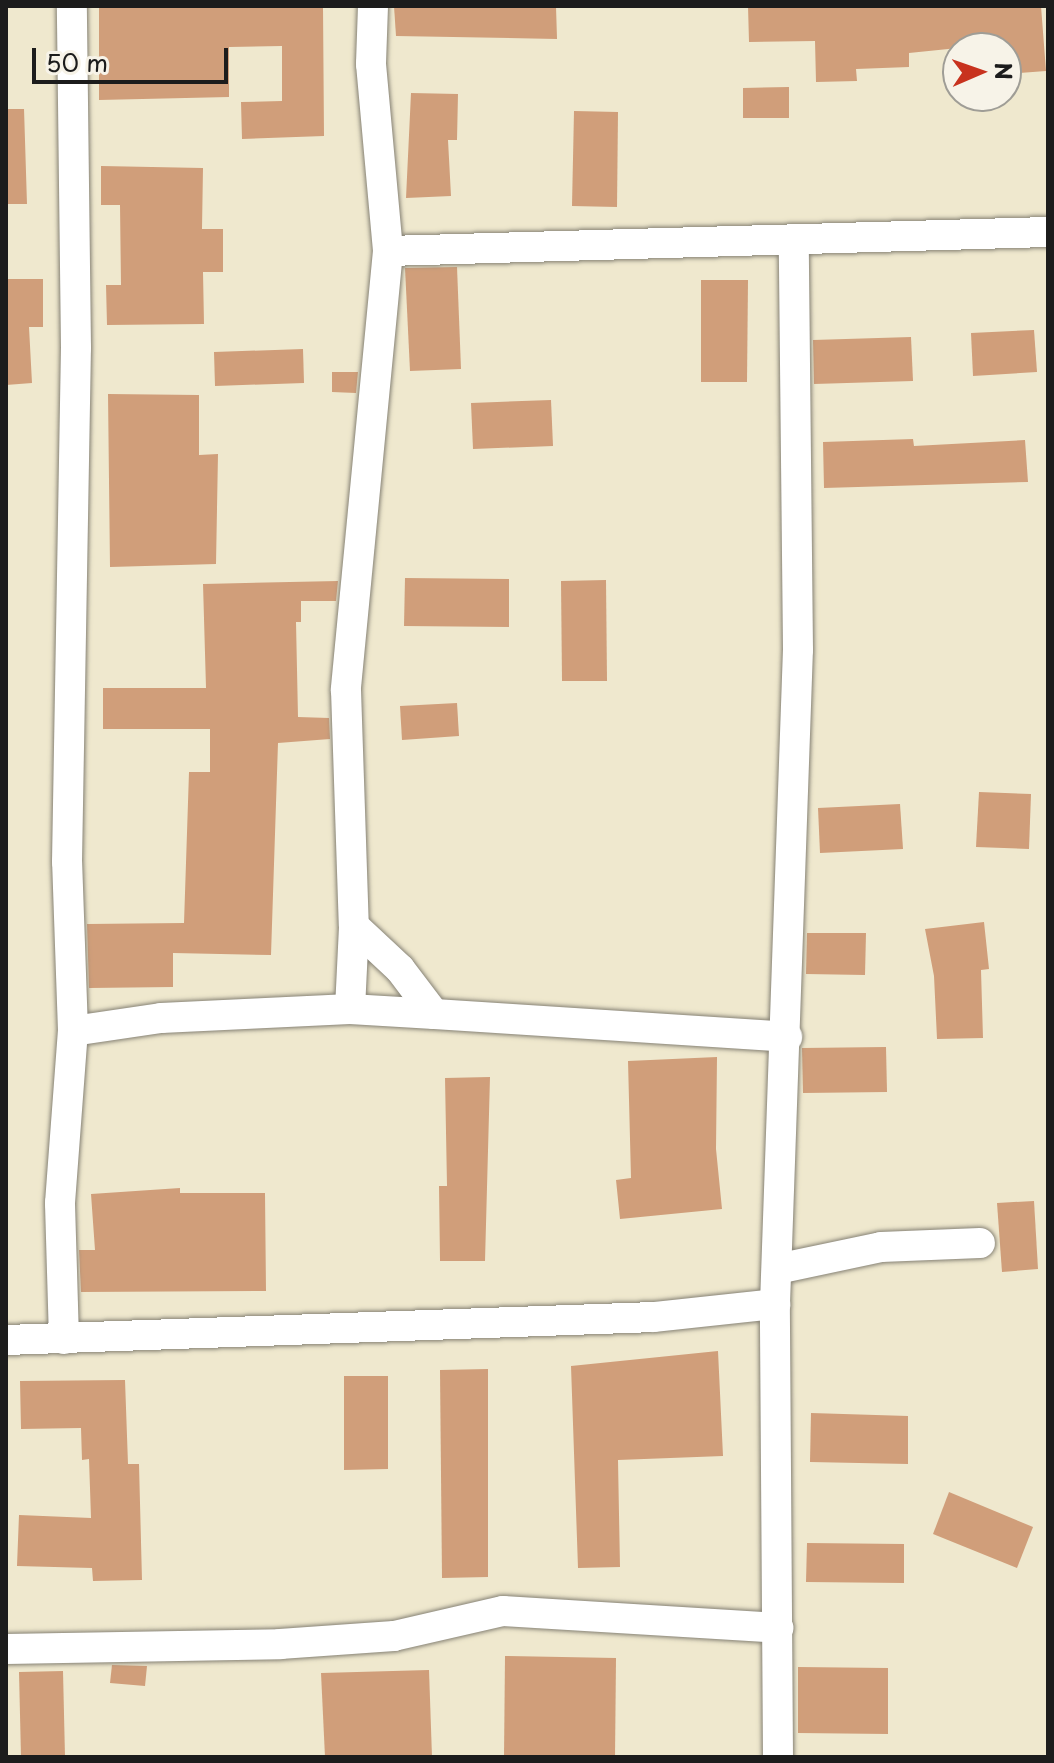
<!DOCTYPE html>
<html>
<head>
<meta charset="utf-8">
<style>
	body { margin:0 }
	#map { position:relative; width:1054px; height:1763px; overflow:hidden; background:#efe8ce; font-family:"Playpen Sans",sans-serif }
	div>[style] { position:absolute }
	.building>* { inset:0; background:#d09e7a }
	.roads { filter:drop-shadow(0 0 2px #868275) drop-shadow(0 0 2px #868275) }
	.minor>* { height:30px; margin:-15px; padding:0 15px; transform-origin:15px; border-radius:15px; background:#fff }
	span { translate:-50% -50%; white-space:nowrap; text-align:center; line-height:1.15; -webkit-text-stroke:6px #f7f3e8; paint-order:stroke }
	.frame { position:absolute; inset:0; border:8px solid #1c1c1c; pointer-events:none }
	.north { position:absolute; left:942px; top:32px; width:80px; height:80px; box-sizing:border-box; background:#f7f3e8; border:2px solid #9f9d96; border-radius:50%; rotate:88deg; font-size:22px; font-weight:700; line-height:32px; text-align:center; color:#1c1c1c }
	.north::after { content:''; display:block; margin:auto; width:28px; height:36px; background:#c8321e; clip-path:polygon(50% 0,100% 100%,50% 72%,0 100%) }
	.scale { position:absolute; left:32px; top:48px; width:196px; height:36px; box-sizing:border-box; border:4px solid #1c1c1c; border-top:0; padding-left:10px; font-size:24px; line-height:28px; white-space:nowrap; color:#1c1c1c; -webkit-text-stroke:6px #f7f3e8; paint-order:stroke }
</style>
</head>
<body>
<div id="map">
	<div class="building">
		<div style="clip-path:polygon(99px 6px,323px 6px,324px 136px,242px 139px,241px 102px,282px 101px,282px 46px,229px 47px,229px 97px,99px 100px)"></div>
		<div style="clip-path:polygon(394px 6px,556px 6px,557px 39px,396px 36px)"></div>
		<div style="clip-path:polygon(748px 6px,1041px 6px,1046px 71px,1006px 74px,1006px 48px,958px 48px,909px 53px,909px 67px,856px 69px,857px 81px,816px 82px,815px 41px,749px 42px)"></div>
		<div style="clip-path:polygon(789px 87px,789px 118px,743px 118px,743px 88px)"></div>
		<div style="clip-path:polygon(411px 93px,458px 94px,457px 140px,448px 140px,451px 196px,406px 198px)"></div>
		<div style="clip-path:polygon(6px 109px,24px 109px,27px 204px,6px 204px)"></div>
		<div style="clip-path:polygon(574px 111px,618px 112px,617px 207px,572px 206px)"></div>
		<div style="clip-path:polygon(101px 166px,203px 168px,202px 229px,223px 229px,223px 272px,203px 272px,204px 324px,107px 325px,106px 285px,121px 285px,120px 205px,101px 205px)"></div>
		<div style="clip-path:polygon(457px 267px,461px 369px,410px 371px,405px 268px)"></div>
		<div style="clip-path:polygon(6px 279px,43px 279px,43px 327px,29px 327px,32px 383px,6px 385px)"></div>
		<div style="clip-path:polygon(701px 280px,748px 280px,747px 382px,701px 382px)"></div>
		<div style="clip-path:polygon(1034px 330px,1037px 372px,973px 376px,971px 333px)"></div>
		<div style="clip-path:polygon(911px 337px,913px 381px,814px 384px,813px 340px)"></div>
		<div style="clip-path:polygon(303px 349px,304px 383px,215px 386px,214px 352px)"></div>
		<div style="clip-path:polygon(332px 372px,358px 372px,356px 393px,332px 392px)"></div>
		<div style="clip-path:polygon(108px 394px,199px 395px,199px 455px,218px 454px,216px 564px,110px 567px)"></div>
		<div style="clip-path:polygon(551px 400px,553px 446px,473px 449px,471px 403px)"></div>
		<div style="clip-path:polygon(913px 439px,914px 446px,1025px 440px,1028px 482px,824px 488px,823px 442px)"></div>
		<div style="clip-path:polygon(405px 578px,509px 579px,509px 627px,404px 626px)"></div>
		<div style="clip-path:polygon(606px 580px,607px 681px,562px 681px,561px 581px)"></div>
		<div style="clip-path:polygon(338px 581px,336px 601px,301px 601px,301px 622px,296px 622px,298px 717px,329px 718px,330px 739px,278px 743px,271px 955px,173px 953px,173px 987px,89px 988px,87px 924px,184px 923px,189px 772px,210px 772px,210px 729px,103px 729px,103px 688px,206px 688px,203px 584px)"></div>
		<div style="clip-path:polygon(457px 703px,459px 736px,402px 740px,400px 706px)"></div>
		<div style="clip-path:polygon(979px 792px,1031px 794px,1029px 849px,976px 847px)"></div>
		<div style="clip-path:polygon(900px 804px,903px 849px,820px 853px,818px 808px)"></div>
		<div style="clip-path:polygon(984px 922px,989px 969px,981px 970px,983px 1038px,937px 1039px,934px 976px,925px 929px)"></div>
		<div style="clip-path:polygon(807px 933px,866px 933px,865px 975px,806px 974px)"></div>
		<div style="clip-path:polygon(886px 1047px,887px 1092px,803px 1093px,802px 1048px)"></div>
		<div style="clip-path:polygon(717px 1057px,716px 1149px,722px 1209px,620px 1219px,616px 1180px,631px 1178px,628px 1061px)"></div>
		<div style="clip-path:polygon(490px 1077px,485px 1261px,440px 1261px,439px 1186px,447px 1186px,445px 1078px)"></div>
		<div style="clip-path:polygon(180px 1188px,180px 1193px,265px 1193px,266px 1291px,81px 1292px,79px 1250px,95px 1250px,91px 1194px)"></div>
		<div style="clip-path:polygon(1034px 1201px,1038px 1269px,1002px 1272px,997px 1203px)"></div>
		<div style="clip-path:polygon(718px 1351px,723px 1456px,618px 1460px,620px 1567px,578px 1568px,571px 1366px)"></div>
		<div style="clip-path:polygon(488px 1369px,488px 1577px,442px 1578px,440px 1370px)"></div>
		<div style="clip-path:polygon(344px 1376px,388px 1376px,388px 1469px,344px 1470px)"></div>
		<div style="clip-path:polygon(125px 1380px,128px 1464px,139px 1464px,142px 1580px,93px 1581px,92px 1568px,17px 1566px,19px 1515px,91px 1518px,89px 1459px,82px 1460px,81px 1428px,21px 1429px,20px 1381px)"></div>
		<div style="clip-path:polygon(811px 1413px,908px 1416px,908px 1464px,810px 1462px)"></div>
		<div style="clip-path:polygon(949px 1492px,1033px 1527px,1017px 1568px,933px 1534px)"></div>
		<div style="clip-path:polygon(807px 1543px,904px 1544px,904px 1583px,806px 1582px)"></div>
		<div style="clip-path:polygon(505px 1656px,616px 1658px,615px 1757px,504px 1757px)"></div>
		<div style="clip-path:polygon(112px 1665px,147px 1666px,145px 1686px,110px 1683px)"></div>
		<div style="clip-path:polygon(798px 1667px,888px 1668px,888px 1734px,798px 1733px)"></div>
		<div style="clip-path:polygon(429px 1670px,432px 1757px,325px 1757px,321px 1673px)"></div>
		<div style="clip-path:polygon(63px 1671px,65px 1757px,21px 1757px,19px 1672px)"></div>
	</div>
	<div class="roads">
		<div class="minor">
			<div style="left:373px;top:6px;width:58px;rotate:92deg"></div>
			<div style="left:371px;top:64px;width:188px;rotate:84.8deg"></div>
			<div style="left:388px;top:251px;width:441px;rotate:95.5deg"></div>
			<div style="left:346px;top:690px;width:236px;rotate:88.1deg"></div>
			<div style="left:354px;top:926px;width:63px;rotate:43.1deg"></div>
			<div style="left:400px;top:969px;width:56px;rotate:52.9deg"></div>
			<div style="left:434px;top:1014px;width:354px;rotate:3.7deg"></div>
			<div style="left:388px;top:251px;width:660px;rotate:-1.65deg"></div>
			<div style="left:350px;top:1009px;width:83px;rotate:-87.2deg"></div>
			<div style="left:73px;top:1031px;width:89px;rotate:-8.4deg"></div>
			<div style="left:161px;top:1018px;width:189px;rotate:-2.7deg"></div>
			<div style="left:350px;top:1009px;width:84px;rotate:3.4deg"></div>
			<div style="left:777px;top:1269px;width:106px;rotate:-11.9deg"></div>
			<div style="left:881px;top:1247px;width:99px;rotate:-2.3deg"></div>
			<div style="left:64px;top:1339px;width:136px;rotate:-91.7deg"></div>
			<div style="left:60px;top:1203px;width:172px;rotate:-85.7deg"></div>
			<div style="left:73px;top:1031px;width:169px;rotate:-92deg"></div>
			<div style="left:67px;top:862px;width:514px;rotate:-89deg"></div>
			<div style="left:76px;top:348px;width:342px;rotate:-90.7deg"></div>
			<div style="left:6px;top:1340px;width:648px;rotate:-2.03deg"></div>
			<div style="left:654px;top:1317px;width:122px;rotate:-6.1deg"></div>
			<div style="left:6px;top:1649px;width:274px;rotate:-1deg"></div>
			<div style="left:280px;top:1644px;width:114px;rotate:-4deg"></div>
			<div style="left:394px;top:1636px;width:112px;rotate:-12.9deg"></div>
			<div style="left:503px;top:1611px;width:276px;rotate:3.5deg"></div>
			<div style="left:778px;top:1757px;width:453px;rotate:-90.4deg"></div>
			<div style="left:775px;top:1304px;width:654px;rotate:-87.99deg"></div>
			<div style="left:798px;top:650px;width:411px;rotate:-90.6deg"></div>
		</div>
	</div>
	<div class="frame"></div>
	<div class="north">N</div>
	<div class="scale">50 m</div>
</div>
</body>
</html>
